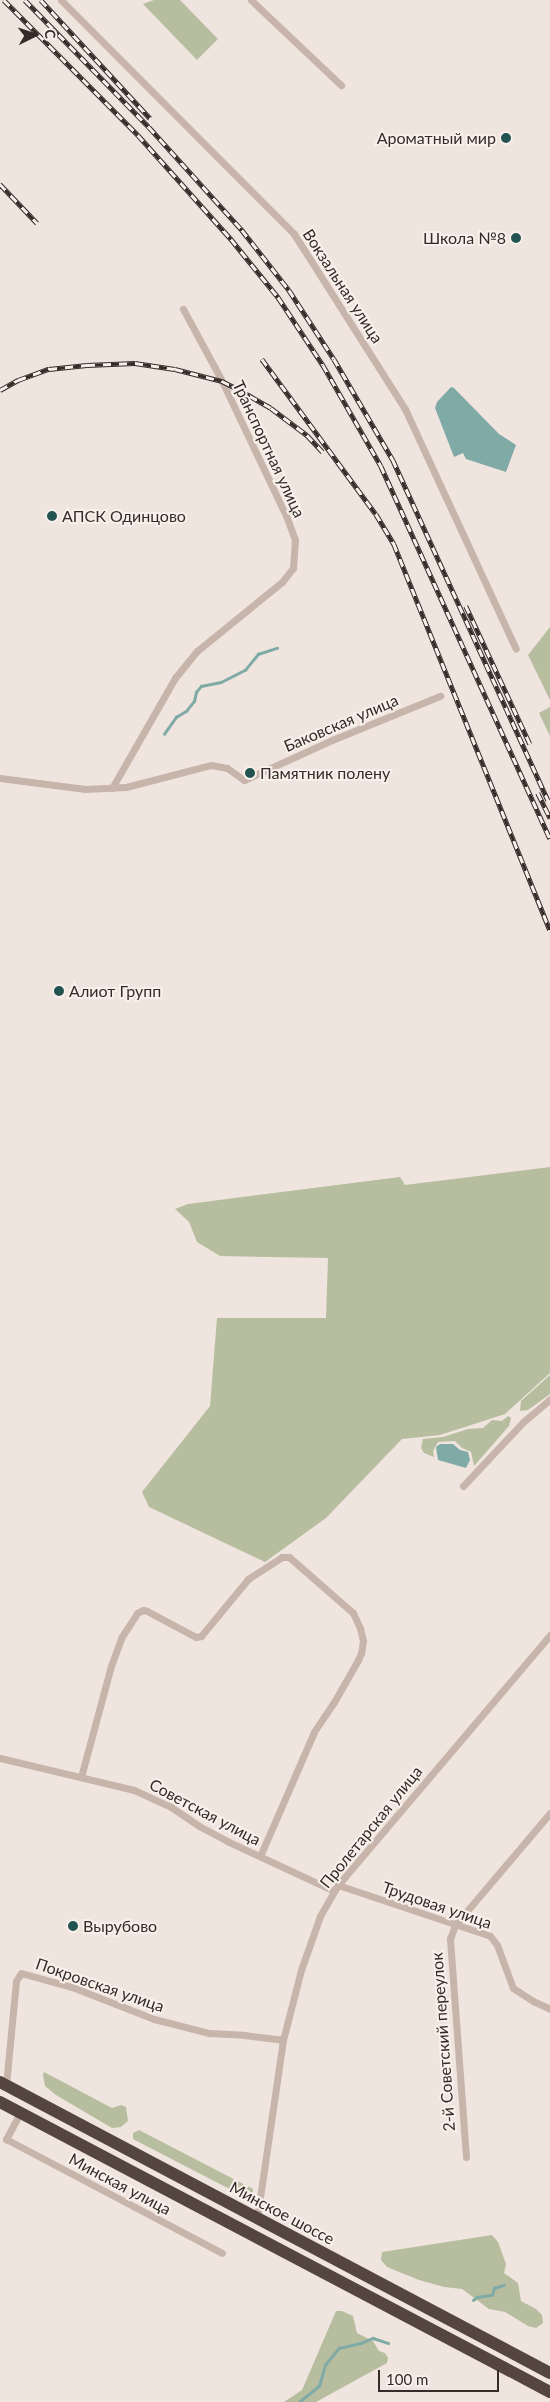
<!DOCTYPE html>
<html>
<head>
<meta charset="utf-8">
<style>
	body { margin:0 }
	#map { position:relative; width:550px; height:2402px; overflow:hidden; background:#f0e5de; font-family:Lato,sans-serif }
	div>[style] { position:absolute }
	.green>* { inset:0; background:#b7bd9f }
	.water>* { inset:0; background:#80aaa6 }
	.stream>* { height:2.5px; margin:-1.25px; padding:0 1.25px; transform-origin:1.25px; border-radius:1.25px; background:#80aaa6 }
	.street>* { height:7px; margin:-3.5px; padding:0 3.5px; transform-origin:3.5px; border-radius:3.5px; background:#c7b4ab }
	.highway>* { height:12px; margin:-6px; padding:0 6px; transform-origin:6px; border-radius:6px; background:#554541 }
	.rail>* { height:4.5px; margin-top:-2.25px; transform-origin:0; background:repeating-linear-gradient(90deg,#f8f0ea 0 8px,#352c29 0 16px); box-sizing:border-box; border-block:1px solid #352c29 }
	.dots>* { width:14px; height:14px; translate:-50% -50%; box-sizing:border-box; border:2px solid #f8f0ea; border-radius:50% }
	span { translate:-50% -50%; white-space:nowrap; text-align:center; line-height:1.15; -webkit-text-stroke:4px #f8f0ea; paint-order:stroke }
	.poi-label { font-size:16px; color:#352c29 }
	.right { translate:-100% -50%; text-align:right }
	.left { translate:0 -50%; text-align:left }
	.street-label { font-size:16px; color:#352c29 }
	.north { position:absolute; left:10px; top:10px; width:50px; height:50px; -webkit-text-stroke:4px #f8f0ea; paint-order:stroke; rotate:86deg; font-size:14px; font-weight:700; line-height:20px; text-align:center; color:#352c29 }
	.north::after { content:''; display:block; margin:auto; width:18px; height:22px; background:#352c29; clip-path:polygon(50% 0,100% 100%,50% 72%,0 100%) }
	.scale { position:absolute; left:378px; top:2370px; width:121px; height:22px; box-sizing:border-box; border:2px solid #352c29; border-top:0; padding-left:6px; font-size:15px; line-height:18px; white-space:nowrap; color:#352c29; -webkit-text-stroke:4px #f8f0ea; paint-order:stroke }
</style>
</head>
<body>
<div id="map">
	<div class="green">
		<div style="clip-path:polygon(154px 0,180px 0,218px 39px,197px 60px,143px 4px)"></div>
		<div style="clip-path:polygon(550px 627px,550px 700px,528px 655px)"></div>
		<div style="clip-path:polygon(550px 707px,550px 736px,539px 713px)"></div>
		<div style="clip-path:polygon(550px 1167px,550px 1373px,505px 1414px,440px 1435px,402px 1439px,326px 1518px,265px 1562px,149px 1507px,142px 1492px,210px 1406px,217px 1318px,326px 1318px,328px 1258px,220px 1256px,197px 1242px,189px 1222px,175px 1209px,188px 1204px,400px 1177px,405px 1185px)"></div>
		<div style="clip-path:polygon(550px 1375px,550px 1394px,528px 1410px,520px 1411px,521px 1401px)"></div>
		<div style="clip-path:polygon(508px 1416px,511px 1418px,509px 1426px,474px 1466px,471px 1452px,462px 1448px,455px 1441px,438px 1442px,433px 1451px,434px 1457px,424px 1453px,421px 1448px,423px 1439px,443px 1437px,468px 1429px,483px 1428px,492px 1420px,502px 1421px)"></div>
		<div style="clip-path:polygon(44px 2072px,112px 2108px,121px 2105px,126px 2107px,128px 2121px,121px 2127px,112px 2128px,56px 2095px,45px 2086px,43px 2075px)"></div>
		<div style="clip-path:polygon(139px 2130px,253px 2189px,253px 2194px,245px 2197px,133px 2139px,133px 2133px)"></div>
		<div style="clip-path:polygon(492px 2235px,498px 2242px,506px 2264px,504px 2273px,518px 2283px,521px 2301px,536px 2309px,542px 2315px,543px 2323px,536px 2328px,528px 2326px,505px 2312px,489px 2309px,462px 2289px,444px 2287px,419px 2280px,387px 2267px,381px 2260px,382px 2252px)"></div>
		<div style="clip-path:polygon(336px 2311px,342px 2311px,353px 2316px,357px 2333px,373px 2341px,379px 2351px,385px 2353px,388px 2358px,387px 2363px,316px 2402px,284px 2402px,302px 2390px)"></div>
	</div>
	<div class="water">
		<div style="clip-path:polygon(451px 387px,454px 388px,499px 434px,516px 445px,506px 472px,466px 459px,463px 453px,454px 457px,435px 408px,437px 402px)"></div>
		<div style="clip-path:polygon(440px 1444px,453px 1444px,460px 1450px,468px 1452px,470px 1460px,466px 1468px,438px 1460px,436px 1447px)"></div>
	</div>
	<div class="stream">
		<div style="left:164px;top:734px;width:21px;rotate:-55deg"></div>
		<div style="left:176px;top:717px;width:12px;rotate:-31deg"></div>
		<div style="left:186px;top:711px;width:13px;rotate:-51deg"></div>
		<div style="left:194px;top:701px;width:9px;rotate:-77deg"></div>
		<div style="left:196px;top:692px;width:8px;rotate:-50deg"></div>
		<div style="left:201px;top:686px;width:20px;rotate:-11deg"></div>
		<div style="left:221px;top:682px;width:27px;rotate:-27deg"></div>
		<div style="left:245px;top:670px;width:21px;rotate:-51deg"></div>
		<div style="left:258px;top:654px;width:20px;rotate:-18deg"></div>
		<div style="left:473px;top:2300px;width:5px;rotate:-37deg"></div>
		<div style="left:477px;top:2297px;width:15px;rotate:-8deg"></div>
		<div style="left:492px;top:2295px;width:7px;rotate:-74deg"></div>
		<div style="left:494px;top:2288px;width:10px;rotate:-17deg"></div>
		<div style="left:299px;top:2402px;width:26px;rotate:-39deg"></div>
		<div style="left:319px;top:2386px;width:22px;rotate:-74deg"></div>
		<div style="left:325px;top:2365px;width:22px;rotate:-51deg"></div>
		<div style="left:339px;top:2348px;width:23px;rotate:-13deg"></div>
		<div style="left:361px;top:2343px;width:13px;rotate:-23deg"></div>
		<div style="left:373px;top:2338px;width:16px;rotate:18deg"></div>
	</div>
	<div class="street">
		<div style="left:61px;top:0;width:330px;rotate:45.1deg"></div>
		<div style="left:294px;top:234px;width:207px;rotate:57.6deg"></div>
		<div style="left:405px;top:409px;width:264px;rotate:65.2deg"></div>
		<div style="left:251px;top:0;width:124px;rotate:43.4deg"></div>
		<div style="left:0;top:778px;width:86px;rotate:7.4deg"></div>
		<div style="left:85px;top:789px;width:41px;rotate:-2.8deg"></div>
		<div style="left:126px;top:787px;width:88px;rotate:-14.5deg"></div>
		<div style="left:211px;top:765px;width:16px;rotate:11deg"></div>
		<div style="left:227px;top:768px;width:21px;rotate:35deg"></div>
		<div style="left:244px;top:780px;width:97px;rotate:-24.4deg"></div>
		<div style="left:332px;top:740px;width:117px;rotate:-22.2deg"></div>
		<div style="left:112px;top:788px;width:127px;rotate:-60.2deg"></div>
		<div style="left:175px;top:678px;width:35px;rotate:-51deg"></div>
		<div style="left:197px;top:651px;width:109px;rotate:-39.1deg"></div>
		<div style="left:282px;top:582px;width:18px;rotate:-52deg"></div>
		<div style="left:293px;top:568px;width:28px;rotate:-86deg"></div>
		<div style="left:295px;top:540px;width:23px;rotate:-110deg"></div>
		<div style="left:287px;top:518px;width:152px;rotate:-115.4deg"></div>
		<div style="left:222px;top:381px;width:82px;rotate:-118.4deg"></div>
		<div style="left:463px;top:1486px;width:88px;rotate:-46.8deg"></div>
		<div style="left:523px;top:1422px;width:35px;rotate:-40deg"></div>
		<div style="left:0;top:1758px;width:138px;rotate:13.4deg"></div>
		<div style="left:134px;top:1790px;width:41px;rotate:24.7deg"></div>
		<div style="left:171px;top:1807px;width:34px;rotate:34deg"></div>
		<div style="left:199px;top:1826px;width:32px;rotate:28deg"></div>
		<div style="left:227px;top:1841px;width:118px;rotate:25deg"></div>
		<div style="left:81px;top:1777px;width:115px;rotate:-74.9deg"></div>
		<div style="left:111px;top:1666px;width:30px;rotate:-70deg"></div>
		<div style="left:121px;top:1638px;width:30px;rotate:-57deg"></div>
		<div style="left:137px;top:1613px;width:7px;rotate:-27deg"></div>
		<div style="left:143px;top:1610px;width:4px;rotate:14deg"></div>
		<div style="left:147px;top:1611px;width:55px;rotate:28deg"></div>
		<div style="left:196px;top:1637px;width:5px;rotate:-11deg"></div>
		<div style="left:201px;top:1636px;width:74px;rotate:-50.5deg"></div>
		<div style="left:248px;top:1579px;width:40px;rotate:-32.9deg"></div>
		<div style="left:282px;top:1557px;width:7px"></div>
		<div style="left:289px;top:1557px;width:85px;rotate:41.2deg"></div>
		<div style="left:353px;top:1613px;width:17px;rotate:65deg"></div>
		<div style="left:360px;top:1628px;width:13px;rotate:77deg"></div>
		<div style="left:363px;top:1641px;width:12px;rotate:99deg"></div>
		<div style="left:361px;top:1653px;width:8px;rotate:113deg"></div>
		<div style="left:358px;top:1660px;width:48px;rotate:119.7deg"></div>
		<div style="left:334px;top:1702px;width:36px;rotate:124deg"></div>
		<div style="left:314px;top:1732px;width:135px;rotate:113.5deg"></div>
		<div style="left:338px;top:1885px;width:160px;rotate:18.5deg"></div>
		<div style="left:490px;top:1936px;width:11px;rotate:52deg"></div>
		<div style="left:497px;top:1945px;width:46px;rotate:69.6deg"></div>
		<div style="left:513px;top:1988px;width:24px;rotate:33deg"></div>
		<div style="left:533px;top:2001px;width:19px;rotate:25deg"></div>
		<div style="left:6px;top:2085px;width:104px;rotate:-84.5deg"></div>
		<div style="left:16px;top:1981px;width:9px;rotate:-58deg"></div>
		<div style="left:21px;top:1973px;width:53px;rotate:15.4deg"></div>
		<div style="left:72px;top:1987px;width:88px;rotate:21.3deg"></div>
		<div style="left:154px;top:2019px;width:57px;rotate:14.3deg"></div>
		<div style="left:209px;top:2033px;width:35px;rotate:3deg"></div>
		<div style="left:244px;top:2035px;width:39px;rotate:7deg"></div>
		<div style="left:20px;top:2113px;width:30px;rotate:118deg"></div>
		<div style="left:6px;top:2139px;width:244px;rotate:27.8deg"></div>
		<div style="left:466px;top:2157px;width:219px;rotate:-94.2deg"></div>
		<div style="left:450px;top:1939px;width:15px;rotate:-70deg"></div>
		<div style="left:455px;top:1925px;width:147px;rotate:-49.7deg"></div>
		<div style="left:257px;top:2218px;width:180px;rotate:-81.7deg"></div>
		<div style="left:283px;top:2040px;width:72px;rotate:-75.6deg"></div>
		<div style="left:301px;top:1970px;width:57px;rotate:-70.6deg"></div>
		<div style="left:320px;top:1916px;width:36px;rotate:-60deg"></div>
		<div style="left:338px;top:1885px;width:328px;rotate:-49.7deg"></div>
	</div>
	<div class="highway">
		<div style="left:0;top:2082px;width:622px;rotate:27.88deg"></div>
		<div style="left:0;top:2102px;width:622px;rotate:27.8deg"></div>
	</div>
	<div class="rail">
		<div style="left:4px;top:0;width:190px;rotate:45.2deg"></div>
		<div style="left:138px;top:135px;width:140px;rotate:48.2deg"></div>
		<div style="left:231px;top:239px;width:75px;rotate:51deg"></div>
		<div style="left:278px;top:297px;width:82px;rotate:56.5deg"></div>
		<div style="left:323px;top:365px;width:116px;rotate:60.1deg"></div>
		<div style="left:381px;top:466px;width:409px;rotate:65.6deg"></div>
		<div style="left:25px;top:0;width:177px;rotate:45.7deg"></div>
		<div style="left:149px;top:127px;width:139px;rotate:47.9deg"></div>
		<div style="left:242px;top:230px;width:76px;rotate:51.9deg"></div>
		<div style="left:289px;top:290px;width:82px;rotate:56.9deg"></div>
		<div style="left:334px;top:359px;width:117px;rotate:59.7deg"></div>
		<div style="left:393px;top:460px;width:374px;rotate:65.5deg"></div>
		<div style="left:41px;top:0;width:161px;rotate:47.3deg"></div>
		<div style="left:0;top:184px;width:54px;rotate:46.5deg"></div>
		<div style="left:262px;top:359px;width:192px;rotate:53.7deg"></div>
		<div style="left:376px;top:514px;width:35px;rotate:59deg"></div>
		<div style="left:394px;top:544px;width:416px;rotate:68deg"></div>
		<div style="left:0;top:390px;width:21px;rotate:-29deg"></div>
		<div style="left:18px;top:380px;width:33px;rotate:-20deg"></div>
		<div style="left:49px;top:369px;width:38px;rotate:-6deg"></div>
		<div style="left:87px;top:365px;width:48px;rotate:-2.4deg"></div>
		<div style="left:135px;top:363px;width:40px;rotate:8.5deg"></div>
		<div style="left:175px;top:369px;width:49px;rotate:14.3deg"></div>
		<div style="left:222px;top:381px;width:16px;rotate:27deg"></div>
		<div style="left:236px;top:388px;width:40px;rotate:29.7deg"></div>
		<div style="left:271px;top:408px;width:45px;rotate:36.9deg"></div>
		<div style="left:307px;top:435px;width:23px;rotate:47deg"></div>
		<div style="left:466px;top:606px;width:152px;rotate:65.1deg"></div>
		<div style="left:538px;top:793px;width:28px;rotate:64deg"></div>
	</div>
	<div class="dots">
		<div style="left:506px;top:138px;background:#235350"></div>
		<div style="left:516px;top:238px;background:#235350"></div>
		<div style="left:52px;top:516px;background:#235350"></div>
		<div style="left:250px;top:773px;background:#235350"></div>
		<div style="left:59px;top:991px;background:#235350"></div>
		<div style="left:73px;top:1926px;background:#235350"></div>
	</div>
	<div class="poi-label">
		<span class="right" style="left:496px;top:138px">Ароматный мир</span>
		<span class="right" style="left:506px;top:238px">Школа №8</span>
		<span class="left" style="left:62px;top:516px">АПСК Одинцово</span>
		<span class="left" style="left:260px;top:773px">Памятник полену</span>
		<span class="left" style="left:69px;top:991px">Алиот Групп</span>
		<span class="left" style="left:83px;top:1926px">Вырубово</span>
	</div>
	<div class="street-label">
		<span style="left:343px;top:286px;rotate:57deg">Вокзальная улица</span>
		<span style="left:269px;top:449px;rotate:65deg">Транспортная улица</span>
		<span style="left:341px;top:723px;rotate:-23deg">Баковская улица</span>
		<span style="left:205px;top:1812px;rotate:28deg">Советская улица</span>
		<span style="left:371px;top:1827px;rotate:-51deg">Пролетарская улица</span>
		<span style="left:437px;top:1905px;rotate:19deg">Трудовая улица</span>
		<span style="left:100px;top:1985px;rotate:19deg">Покровская улица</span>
		<span style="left:443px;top:2042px;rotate:-94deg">2-й Советский переулок</span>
		<span style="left:120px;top:2184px;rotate:28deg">Минская улица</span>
		<span style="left:282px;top:2213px;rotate:28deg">Минское шоссе</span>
	</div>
	<div class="north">С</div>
	<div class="scale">100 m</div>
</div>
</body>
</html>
